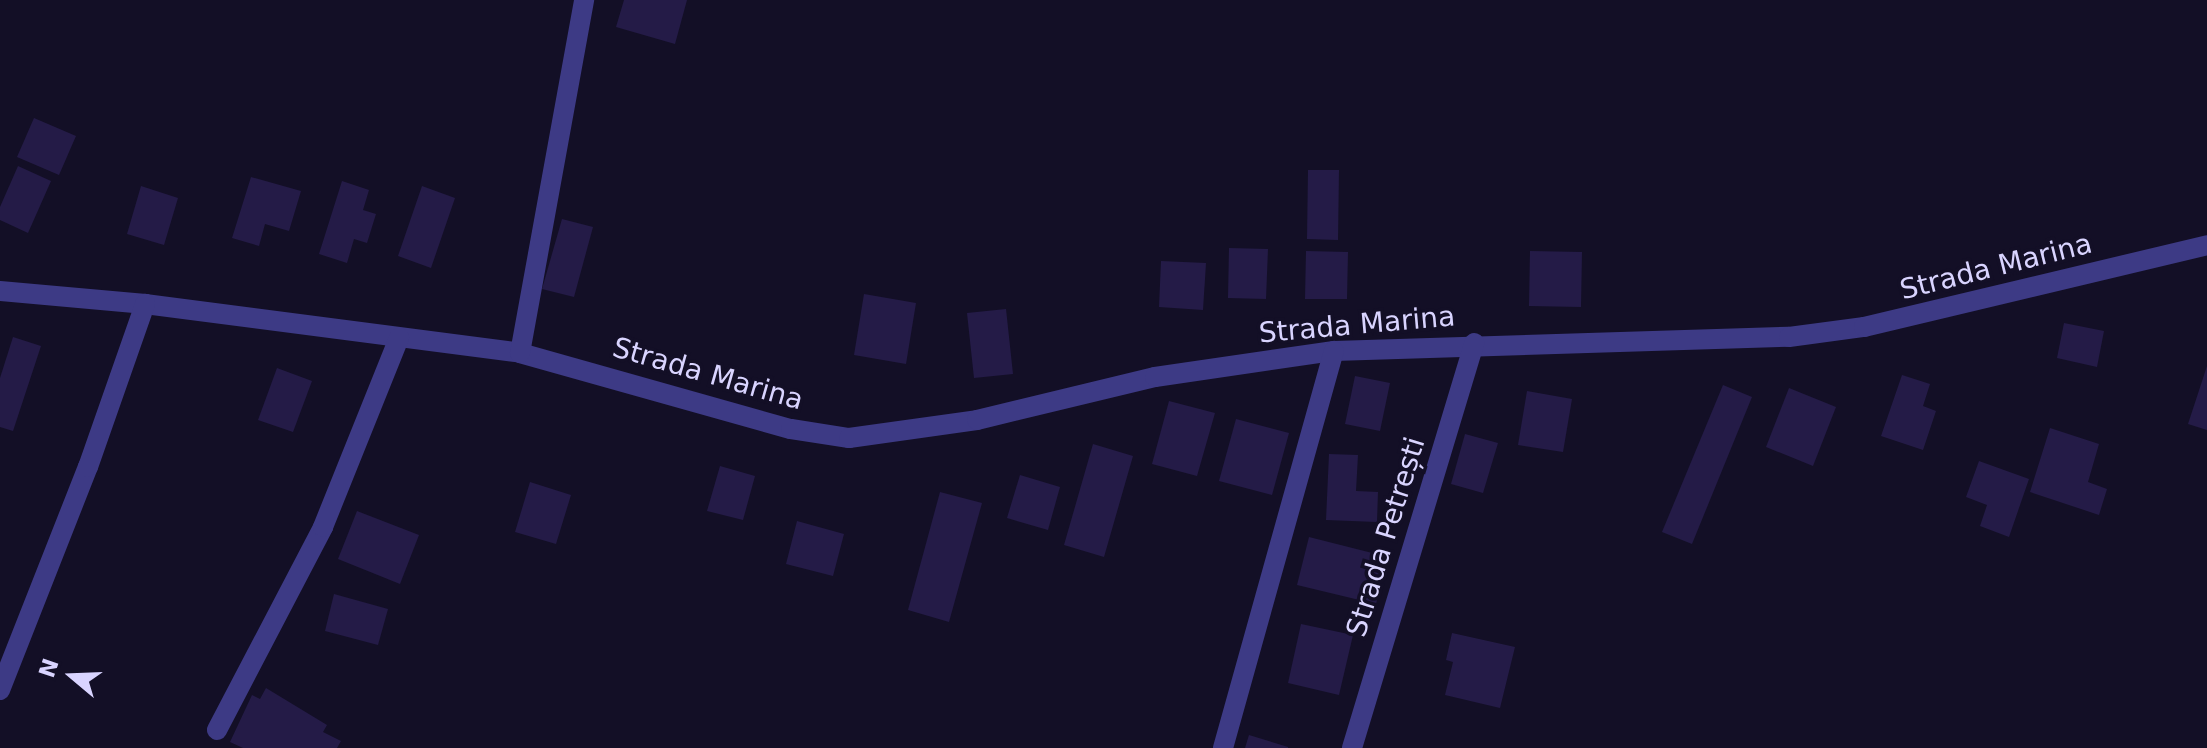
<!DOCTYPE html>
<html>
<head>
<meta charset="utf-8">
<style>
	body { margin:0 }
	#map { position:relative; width:2207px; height:748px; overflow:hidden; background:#130f26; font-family:"DejaVu Sans",sans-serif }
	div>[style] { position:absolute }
	.building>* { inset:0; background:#241b47 }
	.street>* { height:20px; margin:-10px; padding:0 10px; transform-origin:10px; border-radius:10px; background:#3d3a85 }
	span { translate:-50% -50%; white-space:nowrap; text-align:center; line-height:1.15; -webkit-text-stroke:7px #130f26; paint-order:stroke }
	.street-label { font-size:28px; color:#d9d4ff }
	.north { position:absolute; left:32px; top:636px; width:80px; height:80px; -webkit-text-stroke:6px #130f26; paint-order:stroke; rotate:289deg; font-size:22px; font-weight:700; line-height:32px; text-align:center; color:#d9d4ff }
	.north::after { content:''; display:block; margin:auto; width:28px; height:36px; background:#d9d4ff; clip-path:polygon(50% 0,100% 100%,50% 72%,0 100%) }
</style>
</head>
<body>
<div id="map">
	<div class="building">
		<div style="clip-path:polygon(624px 0,687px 0,675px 44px,616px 27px)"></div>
		<div style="clip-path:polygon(34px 118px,76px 136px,59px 175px,17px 157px)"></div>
		<div style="clip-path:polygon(18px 166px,51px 181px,28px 233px,0 220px,0 207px)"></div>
		<div style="clip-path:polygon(1308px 170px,1339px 170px,1338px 240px,1307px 239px)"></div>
		<div style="clip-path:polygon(251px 177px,301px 191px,289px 231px,265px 224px,259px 246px,232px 238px)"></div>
		<div style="clip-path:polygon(342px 181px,369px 190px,363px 210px,376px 214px,367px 243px,354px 239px,347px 263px,319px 254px)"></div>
		<div style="clip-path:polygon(141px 186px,178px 198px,164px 245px,127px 234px)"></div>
		<div style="clip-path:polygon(422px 186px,455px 198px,431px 268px,398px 256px)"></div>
		<div style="clip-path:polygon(562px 219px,593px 227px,574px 297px,542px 289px)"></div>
		<div style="clip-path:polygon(1229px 248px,1268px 249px,1266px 299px,1228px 298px)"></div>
		<div style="clip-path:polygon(1306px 251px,1348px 252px,1347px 299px,1305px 299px)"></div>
		<div style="clip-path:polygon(1530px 251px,1582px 252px,1581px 307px,1529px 306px)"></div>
		<div style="clip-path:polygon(1161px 261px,1206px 263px,1203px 310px,1159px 307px)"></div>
		<div style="clip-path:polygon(864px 294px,916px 303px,906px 364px,854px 355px)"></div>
		<div style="clip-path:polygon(1006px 309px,1013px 374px,974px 378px,967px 313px)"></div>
		<div style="clip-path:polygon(2064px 323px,2104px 331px,2097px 367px,2057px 358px)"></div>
		<div style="clip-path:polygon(13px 337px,41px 346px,13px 431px,0 427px,0 378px)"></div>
		<div style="clip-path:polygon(2207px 366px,2207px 430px,2188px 424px)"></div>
		<div style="clip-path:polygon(277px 368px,312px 381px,293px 432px,258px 420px)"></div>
		<div style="clip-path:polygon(1902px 375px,1930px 384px,1923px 406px,1936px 411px,1923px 450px,1881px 436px)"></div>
		<div style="clip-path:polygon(1355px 376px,1390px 383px,1380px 431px,1345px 424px)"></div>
		<div style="clip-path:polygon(1723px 385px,1752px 397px,1692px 544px,1662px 532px)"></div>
		<div style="clip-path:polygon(1789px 388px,1836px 407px,1813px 466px,1766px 447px)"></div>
		<div style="clip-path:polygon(1527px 391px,1572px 399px,1563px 452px,1518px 445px)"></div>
		<div style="clip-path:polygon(1169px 401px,1215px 413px,1197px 476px,1152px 464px)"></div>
		<div style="clip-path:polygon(1236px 419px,1289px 433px,1272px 495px,1219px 481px)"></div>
		<div style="clip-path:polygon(2050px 428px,2099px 444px,2088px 482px,2107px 489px,2099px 515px,2030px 492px)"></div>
		<div style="clip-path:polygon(1465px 434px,1498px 443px,1483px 493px,1451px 484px)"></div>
		<div style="clip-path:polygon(1093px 444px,1133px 456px,1104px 557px,1064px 545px)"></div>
		<div style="clip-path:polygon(1329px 454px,1358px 455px,1356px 491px,1378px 492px,1377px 522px,1326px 520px)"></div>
		<div style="clip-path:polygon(1979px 461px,2029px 479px,2009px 537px,1980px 526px,1987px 505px,1966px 497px)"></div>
		<div style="clip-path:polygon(720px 466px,755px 476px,743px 520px,707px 511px)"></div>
		<div style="clip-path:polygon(1020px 475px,1060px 487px,1048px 530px,1007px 518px)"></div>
		<div style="clip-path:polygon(530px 482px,571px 495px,556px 544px,515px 532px)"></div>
		<div style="clip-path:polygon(940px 492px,982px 503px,949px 622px,908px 610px)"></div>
		<div style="clip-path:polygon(357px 511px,419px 535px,400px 584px,338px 559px)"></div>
		<div style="clip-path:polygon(797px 521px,844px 534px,833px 576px,786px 564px)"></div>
		<div style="clip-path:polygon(1309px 537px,1388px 557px,1376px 604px,1297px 585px)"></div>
		<div style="clip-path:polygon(334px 594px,388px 609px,378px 645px,325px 631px)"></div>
		<div style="clip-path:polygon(1301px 624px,1353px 635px,1339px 695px,1288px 683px)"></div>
		<div style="clip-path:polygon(1452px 633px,1515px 647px,1500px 708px,1445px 695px,1453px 662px,1446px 660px)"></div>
		<div style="clip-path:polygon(266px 688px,327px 725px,323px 732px,341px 741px,337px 748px,243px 748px,230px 742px,252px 695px,260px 699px)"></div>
		<div style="clip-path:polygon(1249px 735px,1288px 747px,1288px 748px,1245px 748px)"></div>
	</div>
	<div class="street">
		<div style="left:0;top:291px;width:146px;rotate:5.1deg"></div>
		<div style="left:145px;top:304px;width:378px;rotate:7.4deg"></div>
		<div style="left:520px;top:353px;width:281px;rotate:15.7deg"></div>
		<div style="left:791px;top:429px;width:59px;rotate:8.8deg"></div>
		<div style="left:849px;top:438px;width:129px;rotate:-8deg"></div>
		<div style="left:977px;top:420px;width:183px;rotate:-13.6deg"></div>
		<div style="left:1155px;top:377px;width:181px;rotate:-8.3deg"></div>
		<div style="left:1334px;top:351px;width:455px;rotate:-1.8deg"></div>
		<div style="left:1789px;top:337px;width:76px;rotate:-7.6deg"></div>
		<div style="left:1864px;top:327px;width:353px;rotate:-13.4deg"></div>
		<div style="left:520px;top:353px;width:359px;rotate:-79.7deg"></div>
		<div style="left:0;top:690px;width:240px;rotate:-68.5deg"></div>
		<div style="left:88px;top:467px;width:173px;rotate:-70.7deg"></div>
		<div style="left:217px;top:730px;width:229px;rotate:-62.4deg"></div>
		<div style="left:323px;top:527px;width:204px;rotate:-68.1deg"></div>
		<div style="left:1223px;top:748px;width:412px;rotate:-74.4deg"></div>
		<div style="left:1352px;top:748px;width:423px;rotate:-73.2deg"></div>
	</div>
	<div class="street-label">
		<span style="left:1996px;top:267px;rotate:-14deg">Strada Marina</span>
		<span style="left:1357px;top:325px;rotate:-5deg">Strada Marina</span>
		<span style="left:708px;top:374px;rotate:16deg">Strada Marina</span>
		<span style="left:1386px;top:537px;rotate:-73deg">Strada Petrești</span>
	</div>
	<div class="north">N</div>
</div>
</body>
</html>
